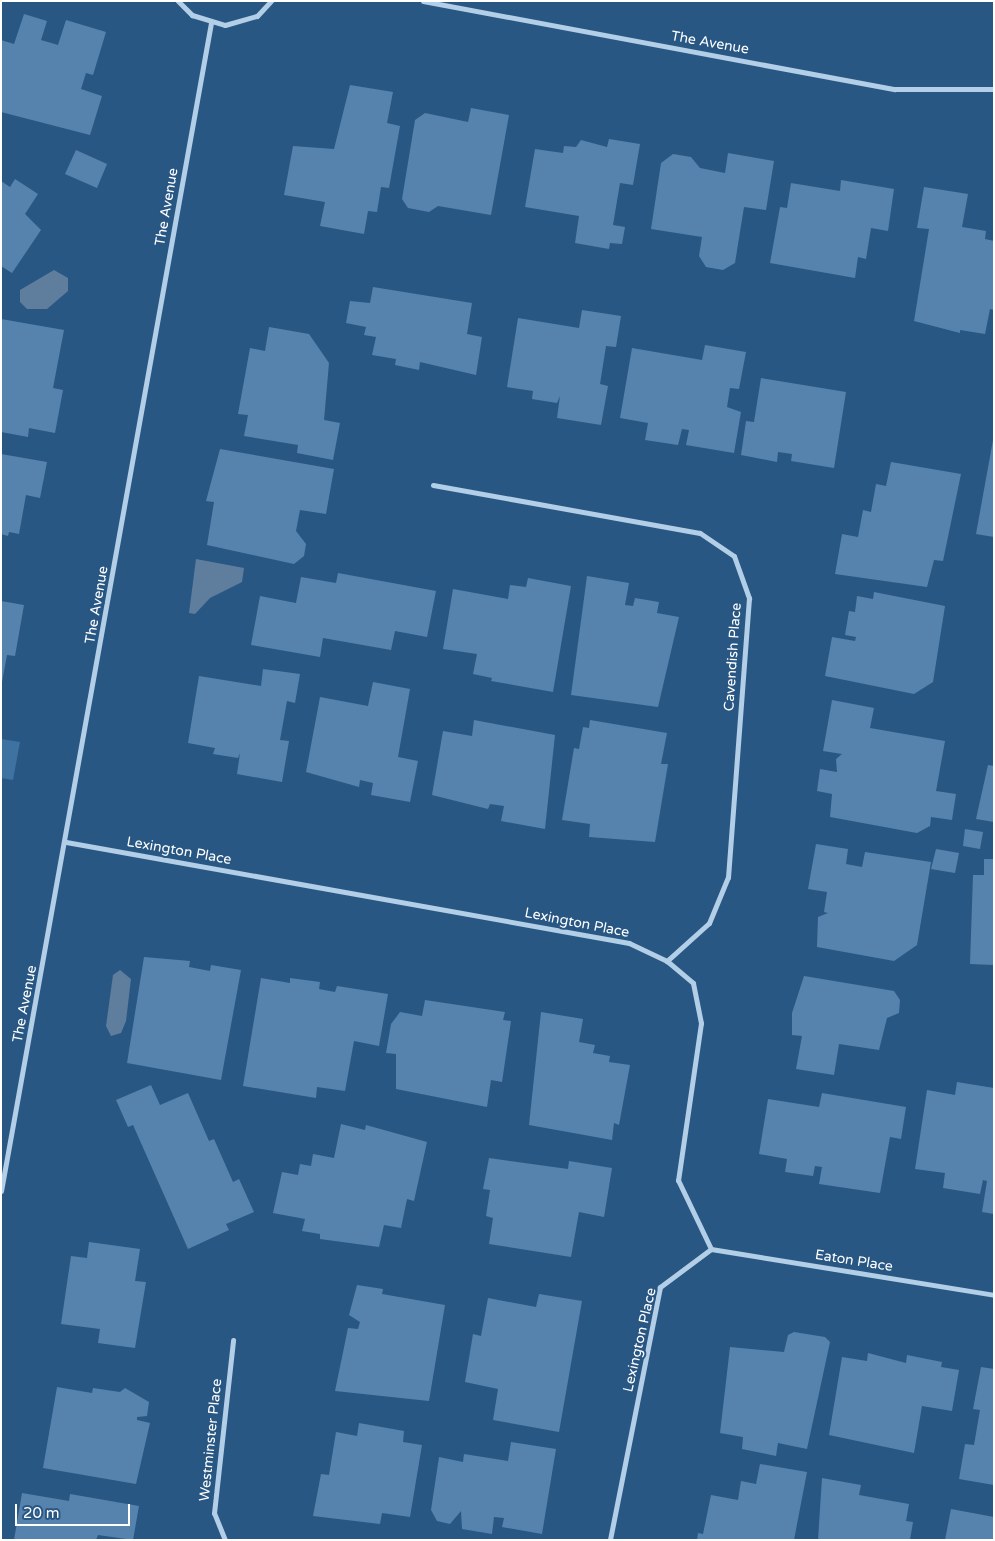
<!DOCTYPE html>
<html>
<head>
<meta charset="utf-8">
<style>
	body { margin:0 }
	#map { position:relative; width:995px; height:1541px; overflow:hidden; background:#295784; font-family:"Varela Round",sans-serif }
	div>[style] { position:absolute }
	.green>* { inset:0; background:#3e72a0 }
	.water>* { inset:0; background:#5f7e9d }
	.building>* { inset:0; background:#5683ad }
	.minor>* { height:5px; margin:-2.5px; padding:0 2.5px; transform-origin:2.5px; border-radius:2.5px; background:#b3cee7 }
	span { translate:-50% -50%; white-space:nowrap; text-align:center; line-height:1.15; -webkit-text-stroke:4px #295784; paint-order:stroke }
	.street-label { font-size:14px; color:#fff }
	.frame { position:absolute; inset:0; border:2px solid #fff; pointer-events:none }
	.scale { position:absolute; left:15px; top:1504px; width:115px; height:22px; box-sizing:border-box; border:2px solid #fff; border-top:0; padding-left:6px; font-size:15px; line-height:18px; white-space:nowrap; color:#fff; -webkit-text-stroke:4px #295784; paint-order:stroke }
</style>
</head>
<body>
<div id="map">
	<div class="green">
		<div style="clip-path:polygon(1px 739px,20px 742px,13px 780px,1px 778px)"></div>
	</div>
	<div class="water">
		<div style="clip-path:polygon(54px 270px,68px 278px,68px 291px,47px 309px,27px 309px,20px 302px,20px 290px)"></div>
		<div style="clip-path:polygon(196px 559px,244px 568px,242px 582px,210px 598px,195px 614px,189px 613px)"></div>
		<div style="clip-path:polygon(120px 970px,131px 979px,126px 1021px,121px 1033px,111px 1036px,106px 1026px,113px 975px)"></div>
	</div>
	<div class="building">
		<div style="clip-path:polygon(24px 14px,47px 21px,41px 40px,58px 45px,66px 20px,106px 32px,93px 75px,86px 73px,81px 89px,102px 96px,90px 135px,1px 112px,1px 40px,14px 44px)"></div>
		<div style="clip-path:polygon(350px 85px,393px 92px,387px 123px,400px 126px,389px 188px,381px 187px,377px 212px,368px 211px,364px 234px,320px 226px,325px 202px,284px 195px,293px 146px,334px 149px)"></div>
		<div style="clip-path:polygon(471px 108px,509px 115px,491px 215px,438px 206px,429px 212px,408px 208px,402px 199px,415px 120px,425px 113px,468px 122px)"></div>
		<div style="clip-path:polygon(609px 139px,640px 144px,633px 185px,620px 183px,613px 225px,625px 227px,622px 244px,610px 243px,609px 249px,575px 243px,579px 216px,525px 207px,535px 149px,563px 153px,564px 146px,576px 147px,581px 140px,607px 147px)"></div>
		<div style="clip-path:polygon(76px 150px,107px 164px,97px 188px,65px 174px)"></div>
		<div style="clip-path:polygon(728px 153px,774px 161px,766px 210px,744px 207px,735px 263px,723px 270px,706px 267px,699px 256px,702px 237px,651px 229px,661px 163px,673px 154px,691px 157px,700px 168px,725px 173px)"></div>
		<div style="clip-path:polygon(15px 179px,38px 194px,25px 214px,41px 230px,12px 273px,1px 266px,1px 181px,10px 187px)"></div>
		<div style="clip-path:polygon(841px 180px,894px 189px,888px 231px,871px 228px,866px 259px,858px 257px,855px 278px,770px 263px,780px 207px,787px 208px,791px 183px,840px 191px)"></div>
		<div style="clip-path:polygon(924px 187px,968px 194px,962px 227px,986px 231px,985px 239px,994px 241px,994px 310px,990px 309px,985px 334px,960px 330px,960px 333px,914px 321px,929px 229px,917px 228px)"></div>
		<div style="clip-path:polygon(373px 287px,472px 303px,467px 334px,482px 337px,476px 375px,420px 362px,419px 370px,395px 365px,396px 359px,372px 355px,376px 337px,364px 335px,366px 327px,346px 323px,350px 301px,370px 303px)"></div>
		<div style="clip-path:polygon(582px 310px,621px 316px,616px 347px,606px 346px,600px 384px,608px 386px,601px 425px,557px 418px,560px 396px,557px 403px,532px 399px,533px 391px,507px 387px,518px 318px,579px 328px)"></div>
		<div style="clip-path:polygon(1px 319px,64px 330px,53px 388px,63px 390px,55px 433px,29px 428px,28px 437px,1px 432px)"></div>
		<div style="clip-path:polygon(269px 327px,309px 334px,329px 363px,324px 420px,340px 423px,333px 460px,297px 453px,298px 445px,244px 436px,248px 415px,238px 414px,250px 348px,265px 351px)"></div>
		<div style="clip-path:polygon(705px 345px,746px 352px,739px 389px,730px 388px,727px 407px,741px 412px,734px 453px,686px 445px,689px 430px,682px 429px,678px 445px,645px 440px,648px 423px,620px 418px,632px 348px,702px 360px)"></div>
		<div style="clip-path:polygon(761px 378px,846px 392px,834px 468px,791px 461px,792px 454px,778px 452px,777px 462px,741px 455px,746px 421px,754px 422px)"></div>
		<div style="clip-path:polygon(993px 440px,994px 440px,994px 537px,976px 534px)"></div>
		<div style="clip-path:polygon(220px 449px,334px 469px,326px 514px,300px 510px,296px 531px,306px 544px,304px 556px,294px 564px,207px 545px,214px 502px,206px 501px)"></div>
		<div style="clip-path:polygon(1px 454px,47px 462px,40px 498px,26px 495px,19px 534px,9px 532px,8px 536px,1px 534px)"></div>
		<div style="clip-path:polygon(891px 462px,961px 474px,943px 561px,934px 560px,927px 587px,835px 574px,842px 534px,858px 537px,863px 510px,871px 512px,876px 484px,886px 486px)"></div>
		<div style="clip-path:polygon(338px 573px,436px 591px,427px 637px,395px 631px,391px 650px,323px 638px,320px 657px,251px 645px,260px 596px,296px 603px,301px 577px,336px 583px)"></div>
		<div style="clip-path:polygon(587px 576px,629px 583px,625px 605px,633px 606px,635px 598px,659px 602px,657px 613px,679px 617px,658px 707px,571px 695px)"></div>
		<div style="clip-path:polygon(528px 578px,571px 586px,553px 692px,491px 681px,492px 678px,473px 674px,477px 654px,443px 649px,453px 589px,508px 599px,510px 585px,526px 587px)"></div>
		<div style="clip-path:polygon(874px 592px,945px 606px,933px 682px,914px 694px,825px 676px,832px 637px,855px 641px,856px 637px,845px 635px,849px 611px,855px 612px,857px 596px,873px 599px)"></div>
		<div style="clip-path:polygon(1px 601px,24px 605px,15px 656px,7px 655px,2px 682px)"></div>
		<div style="clip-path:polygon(263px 669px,300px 674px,295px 703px,287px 701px,280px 740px,289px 741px,282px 782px,237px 774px,240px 753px,238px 758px,213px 754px,215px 748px,188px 743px,199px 676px,261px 686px)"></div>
		<div style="clip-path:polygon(373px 682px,410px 689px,398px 757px,418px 761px,410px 802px,371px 795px,373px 783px,360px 780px,359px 787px,306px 772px,320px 697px,368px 706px)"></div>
		<div style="clip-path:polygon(832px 700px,874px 708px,870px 728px,945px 741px,936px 791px,956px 794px,952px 820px,931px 817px,930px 826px,917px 833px,830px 817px,832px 794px,817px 791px,820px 769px,837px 772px,836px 759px,842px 754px,823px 751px)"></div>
		<div style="clip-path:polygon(474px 720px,555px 735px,545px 829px,501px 821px,504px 806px,490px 804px,488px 809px,432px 795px,443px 731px,472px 736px)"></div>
		<div style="clip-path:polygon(590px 720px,667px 733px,661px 764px,668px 764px,655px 842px,589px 837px,590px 824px,562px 820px,574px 748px,579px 749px,583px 727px,589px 728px)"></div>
		<div style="clip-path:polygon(988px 765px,994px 766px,994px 822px,976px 819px)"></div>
		<div style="clip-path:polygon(965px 829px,983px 832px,980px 849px,963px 846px)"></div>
		<div style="clip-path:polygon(816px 844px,848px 849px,846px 864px,862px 867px,865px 852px,931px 862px,917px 945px,894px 961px,817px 947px,818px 917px,828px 913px,824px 912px,827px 892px,808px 889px)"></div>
		<div style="clip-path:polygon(936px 849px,959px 853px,955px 873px,931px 869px)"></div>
		<div style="clip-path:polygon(984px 859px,994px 859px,994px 965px,970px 964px,973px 875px,984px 875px)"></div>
		<div style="clip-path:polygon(144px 957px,190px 961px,189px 967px,210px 971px,211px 965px,241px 970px,221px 1080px,127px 1063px)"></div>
		<div style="clip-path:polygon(804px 976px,894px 991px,900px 1000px,899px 1013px,887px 1018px,879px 1050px,839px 1044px,834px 1075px,796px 1069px,802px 1036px,792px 1035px,792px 1013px)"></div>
		<div style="clip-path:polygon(261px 978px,290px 983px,290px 978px,320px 982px,319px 989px,335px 992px,337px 986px,388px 994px,379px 1046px,354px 1041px,345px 1091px,317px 1087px,316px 1098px,243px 1086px)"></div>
		<div style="clip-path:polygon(425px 1000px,505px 1012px,503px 1020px,511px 1021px,502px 1082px,491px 1080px,487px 1107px,396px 1089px,396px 1054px,386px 1053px,391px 1024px,400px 1012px,422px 1016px)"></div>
		<div style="clip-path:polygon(541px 1012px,583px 1019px,579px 1042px,595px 1045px,593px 1053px,610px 1056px,609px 1062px,630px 1065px,619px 1125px,614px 1123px,612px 1140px,529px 1125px)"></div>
		<div style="clip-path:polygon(957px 1082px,994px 1088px,994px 1214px,982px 1212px,987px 1181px,983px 1180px,980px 1194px,943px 1188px,945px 1173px,915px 1169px,927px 1090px,955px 1095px)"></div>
		<div style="clip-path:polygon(151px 1085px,160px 1105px,188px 1093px,209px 1141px,214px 1139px,233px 1182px,239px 1179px,254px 1212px,226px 1224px,229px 1230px,188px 1249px,133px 1125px,128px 1127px,116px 1100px)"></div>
		<div style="clip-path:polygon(822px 1093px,906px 1107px,901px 1139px,890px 1137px,880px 1193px,819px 1184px,822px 1167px,815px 1166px,813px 1176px,785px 1172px,787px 1159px,759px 1154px,768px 1099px,819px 1107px)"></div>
		<div style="clip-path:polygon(341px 1124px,365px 1130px,366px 1125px,427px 1142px,414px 1201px,407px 1199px,401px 1228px,384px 1225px,379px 1247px,320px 1239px,320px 1234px,302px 1231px,305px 1219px,273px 1213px,282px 1172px,298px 1175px,300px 1164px,311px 1166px,313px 1154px,334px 1158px)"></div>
		<div style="clip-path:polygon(489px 1158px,568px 1169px,569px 1161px,612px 1168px,604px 1217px,579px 1212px,571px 1257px,489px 1244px,493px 1218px,486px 1216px,490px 1190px,483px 1189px)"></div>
		<div style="clip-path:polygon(89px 1242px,140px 1249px,135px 1281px,146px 1282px,135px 1348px,98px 1343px,100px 1329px,61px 1324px,71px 1256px,87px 1258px)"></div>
		<div style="clip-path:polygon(357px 1285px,383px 1289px,382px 1294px,445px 1305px,429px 1401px,335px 1391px,348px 1328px,358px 1329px,360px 1322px,349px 1315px)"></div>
		<div style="clip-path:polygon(539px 1294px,582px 1301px,559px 1432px,493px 1420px,498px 1389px,465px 1382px,473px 1334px,481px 1336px,488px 1298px,536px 1307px)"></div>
		<div style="clip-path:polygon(794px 1332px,825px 1337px,830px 1342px,807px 1449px,778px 1443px,776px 1456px,742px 1449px,743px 1437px,720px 1433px,730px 1347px,784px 1352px,788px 1335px)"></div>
		<div style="clip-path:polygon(868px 1353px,906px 1363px,907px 1355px,942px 1362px,941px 1367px,959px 1370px,952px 1411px,922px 1406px,914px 1453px,829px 1435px,842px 1357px,867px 1361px)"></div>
		<div style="clip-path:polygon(981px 1367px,994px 1369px,994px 1485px,959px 1479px,965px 1444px,974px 1445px,980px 1410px,973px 1409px)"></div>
		<div style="clip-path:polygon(57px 1387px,92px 1393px,93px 1388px,120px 1392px,125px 1388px,149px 1402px,147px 1416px,137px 1417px,137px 1420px,150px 1423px,136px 1484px,43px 1468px)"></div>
		<div style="clip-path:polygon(359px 1423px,404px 1431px,403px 1442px,422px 1445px,410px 1517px,382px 1513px,380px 1524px,313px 1516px,321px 1474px,329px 1475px,336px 1432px,357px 1436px)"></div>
		<div style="clip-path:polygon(511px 1442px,556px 1449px,542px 1534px,502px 1527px,504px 1518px,494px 1517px,492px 1534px,462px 1529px,461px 1511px,450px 1524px,437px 1521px,431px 1510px,439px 1457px,463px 1462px,464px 1454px,508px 1461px)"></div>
		<div style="clip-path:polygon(760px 1464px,807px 1472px,794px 1540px,697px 1540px,698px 1533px,703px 1534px,711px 1495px,738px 1500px,741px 1481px,756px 1484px)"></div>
		<div style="clip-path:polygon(822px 1478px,861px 1485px,859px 1495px,909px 1504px,906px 1521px,913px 1522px,910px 1540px,818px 1540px)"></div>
		<div style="clip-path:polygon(22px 1493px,69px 1501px,70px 1494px,139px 1506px,133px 1540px,98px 1535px,96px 1540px,14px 1540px)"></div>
		<div style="clip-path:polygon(951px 1509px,994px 1517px,994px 1540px,945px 1540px)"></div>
	</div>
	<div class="minor">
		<div style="left:178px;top:1px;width:20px;rotate:45deg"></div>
		<div style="left:192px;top:15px;width:34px;rotate:17deg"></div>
		<div style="left:225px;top:25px;width:33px;rotate:-16deg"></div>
		<div style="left:257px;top:16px;width:21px;rotate:-47deg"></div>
		<div style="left:423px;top:1px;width:480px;rotate:10.6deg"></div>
		<div style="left:895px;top:89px;width:99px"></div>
		<div style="left:433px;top:485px;width:271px;rotate:10.2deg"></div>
		<div style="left:700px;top:533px;width:41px;rotate:34.1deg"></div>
		<div style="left:734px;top:556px;width:45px;rotate:70.3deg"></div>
		<div style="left:749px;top:598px;width:280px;rotate:94.3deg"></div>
		<div style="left:728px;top:877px;width:50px;rotate:112.4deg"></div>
		<div style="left:709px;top:923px;width:57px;rotate:137.9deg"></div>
		<div style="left:66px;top:842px;width:572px;rotate:10.17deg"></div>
		<div style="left:629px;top:943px;width:42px;rotate:25.3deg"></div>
		<div style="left:667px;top:961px;width:34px;rotate:40deg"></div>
		<div style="left:693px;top:983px;width:41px;rotate:78.7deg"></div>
		<div style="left:701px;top:1023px;width:159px;rotate:98.3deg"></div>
		<div style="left:678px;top:1180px;width:76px;rotate:64.4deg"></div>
		<div style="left:711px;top:1249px;width:64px;rotate:143.3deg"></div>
		<div style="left:660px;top:1287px;width:258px;rotate:101.2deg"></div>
		<div style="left:1px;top:1191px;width:1187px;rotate:-79.81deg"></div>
		<div style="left:711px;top:1249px;width:287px;rotate:9.2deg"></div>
		<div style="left:225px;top:1540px;width:29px;rotate:-112deg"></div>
		<div style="left:214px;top:1513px;width:174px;rotate:-83.7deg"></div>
	</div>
	<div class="street-label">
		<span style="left:710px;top:43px;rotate:10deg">The Avenue</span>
		<span style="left:167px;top:207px;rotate:-80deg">The Avenue</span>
		<span style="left:97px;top:605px;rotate:-80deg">The Avenue</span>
		<span style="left:733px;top:657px;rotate:-86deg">Cavendish Place</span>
		<span style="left:179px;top:851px;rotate:10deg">Lexington Place</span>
		<span style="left:577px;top:923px;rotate:11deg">Lexington Place</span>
		<span style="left:25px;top:1004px;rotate:-79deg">The Avenue</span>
		<span style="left:854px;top:1261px;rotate:9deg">Eaton Place</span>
		<span style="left:640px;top:1340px;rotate:-77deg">Lexington Place</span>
		<span style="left:211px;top:1440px;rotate:-84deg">Westminster Place</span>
	</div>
	<div class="frame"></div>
	<div class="scale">20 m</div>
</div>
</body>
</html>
